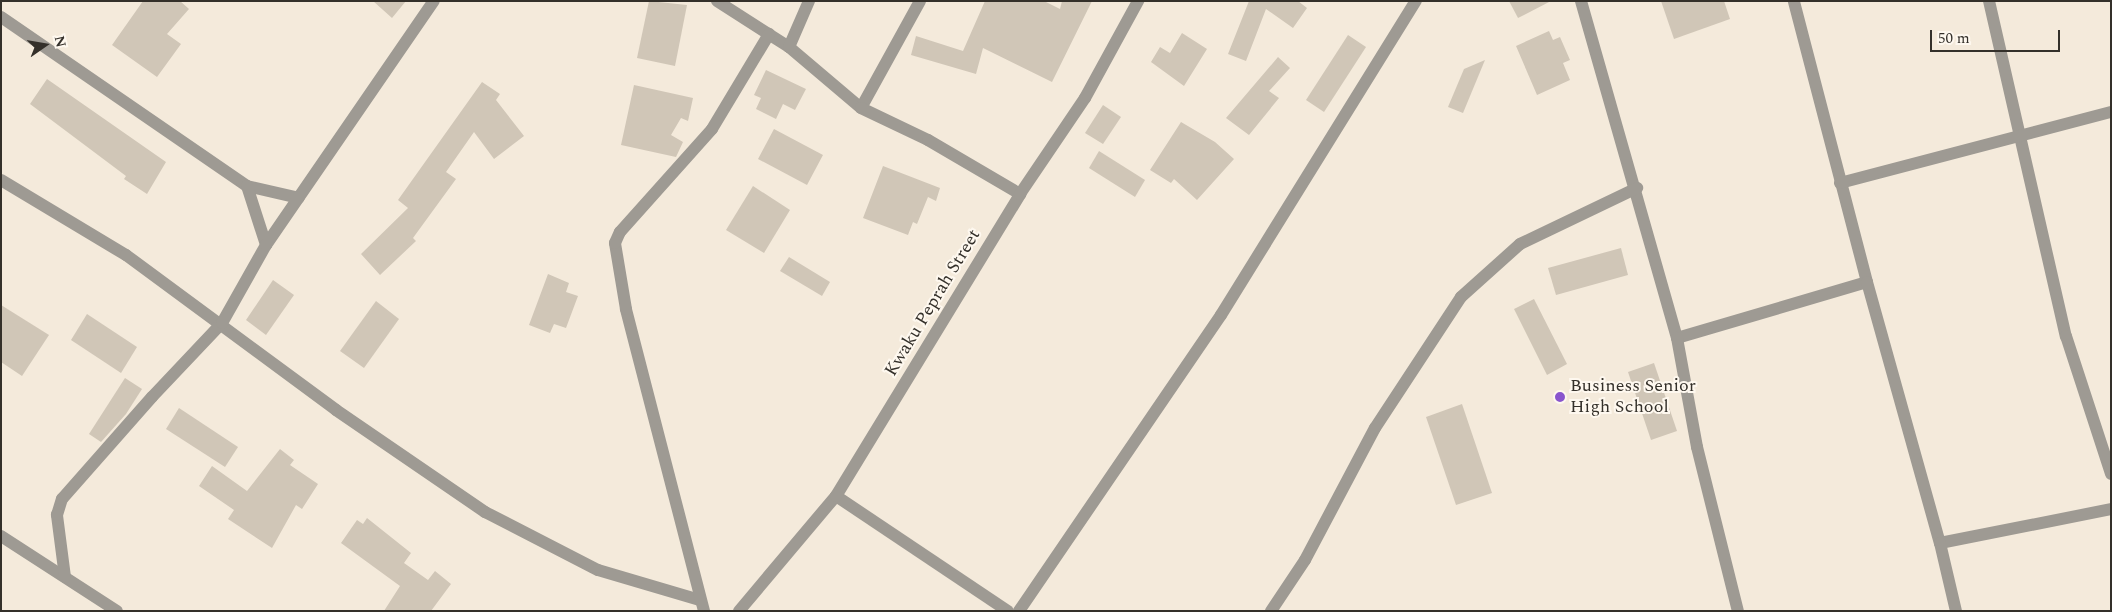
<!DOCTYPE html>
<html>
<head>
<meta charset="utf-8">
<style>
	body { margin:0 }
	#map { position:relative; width:2112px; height:612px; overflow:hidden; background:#f4eadb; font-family:Spectral,serif }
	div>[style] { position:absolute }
	.building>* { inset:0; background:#d0c6b7 }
	.minor>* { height:12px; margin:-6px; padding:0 6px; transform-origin:6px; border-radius:6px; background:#9e9a93 }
	.dots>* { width:14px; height:14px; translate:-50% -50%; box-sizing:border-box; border:2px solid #fef8ef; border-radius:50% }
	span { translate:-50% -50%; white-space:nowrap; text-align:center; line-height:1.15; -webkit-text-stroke:4px #fef8ef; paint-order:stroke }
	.street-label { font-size:18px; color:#34302a }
	.poi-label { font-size:18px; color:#34302a }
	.left { translate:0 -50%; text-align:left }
	.frame { position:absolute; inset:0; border:2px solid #34302a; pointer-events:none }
	.north { position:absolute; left:20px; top:20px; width:50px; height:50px; -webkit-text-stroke:4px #fef8ef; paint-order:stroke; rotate:77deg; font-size:14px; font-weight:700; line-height:20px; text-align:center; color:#34302a }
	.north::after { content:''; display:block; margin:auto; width:18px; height:22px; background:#34302a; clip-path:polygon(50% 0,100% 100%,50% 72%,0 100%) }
	.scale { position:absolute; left:1930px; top:30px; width:130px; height:22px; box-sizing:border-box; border:2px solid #34302a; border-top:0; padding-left:6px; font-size:15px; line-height:18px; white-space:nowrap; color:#34302a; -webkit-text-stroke:4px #fef8ef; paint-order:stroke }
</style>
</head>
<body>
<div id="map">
	<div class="building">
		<div style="clip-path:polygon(143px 1px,180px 1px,189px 9px,167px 34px,181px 44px,157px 77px,112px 45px)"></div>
		<div style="clip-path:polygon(373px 1px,406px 1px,392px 18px)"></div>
		<div style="clip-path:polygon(649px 1px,687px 5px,675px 66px,637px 58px)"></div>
		<div style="clip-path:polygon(985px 1px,1044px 1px,1060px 9px,1062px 1px,1092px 1px,1052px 82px,983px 48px,976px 74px,911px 55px,916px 36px,963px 51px)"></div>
		<div style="clip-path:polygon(1249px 1px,1298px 1px,1307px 8px,1293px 28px,1266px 9px,1246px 61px,1228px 54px)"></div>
		<div style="clip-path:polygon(1509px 1px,1551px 1px,1518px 18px)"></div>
		<div style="clip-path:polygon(1661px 1px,1724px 1px,1730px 19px,1674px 39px)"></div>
		<div style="clip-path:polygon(1549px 31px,1553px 40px,1560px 37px,1570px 60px,1563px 63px,1570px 80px,1537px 95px,1516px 46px)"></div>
		<div style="clip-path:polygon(1182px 33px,1207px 49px,1184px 86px,1151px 62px,1160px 47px,1170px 53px)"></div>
		<div style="clip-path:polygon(1348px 35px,1366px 47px,1324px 112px,1306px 100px)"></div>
		<div style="clip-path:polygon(1278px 57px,1290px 68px,1269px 91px,1279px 98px,1249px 135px,1226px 118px)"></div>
		<div style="clip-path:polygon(1485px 60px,1463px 113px,1448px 107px,1464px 69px)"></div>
		<div style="clip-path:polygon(766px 70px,806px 89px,795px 110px,783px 104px,776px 119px,756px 109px,761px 98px,754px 95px)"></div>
		<div style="clip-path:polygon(47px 79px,166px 162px,147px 194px,124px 179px,126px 176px,30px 104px)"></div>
		<div style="clip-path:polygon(482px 82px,500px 94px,496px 100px,524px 136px,494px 159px,474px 132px,446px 172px,456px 179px,413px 238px,416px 241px,380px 275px,361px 254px,408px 208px,398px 200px)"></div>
		<div style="clip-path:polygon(634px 85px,693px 98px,688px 121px,681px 118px,671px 135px,683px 142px,676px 157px,621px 145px)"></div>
		<div style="clip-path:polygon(1103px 105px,1121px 117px,1103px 144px,1085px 133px)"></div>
		<div style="clip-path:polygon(1181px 122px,1215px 142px,1234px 159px,1197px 200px,1174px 179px,1171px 183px,1150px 170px)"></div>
		<div style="clip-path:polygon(774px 129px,823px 155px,807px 185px,758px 159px)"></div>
		<div style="clip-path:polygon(1099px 151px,1145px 180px,1135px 197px,1089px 168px)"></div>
		<div style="clip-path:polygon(883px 166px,940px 188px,936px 201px,928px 197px,917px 224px,913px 222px,908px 235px,863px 218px)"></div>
		<div style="clip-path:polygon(753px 186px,790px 210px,764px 253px,726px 230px)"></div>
		<div style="clip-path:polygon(1621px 248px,1628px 275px,1556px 295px,1548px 268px)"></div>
		<div style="clip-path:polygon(789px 257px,830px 282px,822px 296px,780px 271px)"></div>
		<div style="clip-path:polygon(548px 274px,569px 283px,566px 292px,578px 296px,566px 328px,554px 324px,550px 333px,529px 325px)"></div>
		<div style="clip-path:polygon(273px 280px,294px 295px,266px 335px,246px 320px)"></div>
		<div style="clip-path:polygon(1534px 299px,1567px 364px,1547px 375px,1514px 309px)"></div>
		<div style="clip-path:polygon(376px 301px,399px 319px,364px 368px,340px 351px)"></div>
		<div style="clip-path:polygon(1px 305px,49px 335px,22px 376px,1px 362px)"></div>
		<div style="clip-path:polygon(87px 314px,137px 347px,121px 373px,71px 340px)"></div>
		<div style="clip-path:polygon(1654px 363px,1677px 431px,1651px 440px,1628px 372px)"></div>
		<div style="clip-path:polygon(125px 378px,142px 389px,126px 414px,101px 442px,89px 434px)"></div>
		<div style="clip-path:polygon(1462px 404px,1492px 493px,1456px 505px,1426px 417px)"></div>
		<div style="clip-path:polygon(179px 408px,238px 447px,225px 467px,166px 429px)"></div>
		<div style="clip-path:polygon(280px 449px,294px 460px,290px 465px,318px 484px,302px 509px,296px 505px,272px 548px,228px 519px,234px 510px,199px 486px,212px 466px,247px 491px)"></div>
		<div style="clip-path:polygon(367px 518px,411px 553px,404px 563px,428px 580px,435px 571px,451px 584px,431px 611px,384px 611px,400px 586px,341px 543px,357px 520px,363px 524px)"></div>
	</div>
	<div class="minor">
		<div style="left:717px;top:1px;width:85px;rotate:32.6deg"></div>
		<div style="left:789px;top:47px;width:94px;rotate:40.3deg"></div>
		<div style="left:920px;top:1px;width:122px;rotate:118.9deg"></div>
		<div style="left:861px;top:108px;width:74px;rotate:25.5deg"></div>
		<div style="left:928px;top:140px;width:107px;rotate:30.4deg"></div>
		<div style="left:1581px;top:1px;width:350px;rotate:74.1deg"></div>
		<div style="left:1677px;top:338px;width:198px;rotate:-16.4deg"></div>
		<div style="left:1867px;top:282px;width:290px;rotate:-104.6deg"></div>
		<div style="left:1989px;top:1px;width:344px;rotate:77.1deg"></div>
		<div style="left:2066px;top:336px;width:145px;rotate:71.9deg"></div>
		<div style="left:1px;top:17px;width:298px;rotate:34.5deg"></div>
		<div style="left:247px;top:186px;width:53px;rotate:13deg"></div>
		<div style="left:789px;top:47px;width:50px;rotate:-66.5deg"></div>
		<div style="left:1px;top:180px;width:146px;rotate:31deg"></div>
		<div style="left:126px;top:255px;width:261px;rotate:36.4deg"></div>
		<div style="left:336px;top:410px;width:181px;rotate:34.4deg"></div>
		<div style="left:485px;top:512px;width:127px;rotate:27.2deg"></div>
		<div style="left:598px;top:570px;width:106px;rotate:16.4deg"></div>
		<div style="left:1840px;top:183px;width:280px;rotate:-14.7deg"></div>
		<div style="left:247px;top:186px;width:62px;rotate:72.1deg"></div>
		<div style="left:1867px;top:282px;width:271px;rotate:74.4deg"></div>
		<div style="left:1940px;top:543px;width:174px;rotate:-11.2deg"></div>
		<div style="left:1677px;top:338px;width:111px;rotate:79.6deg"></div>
		<div style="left:1697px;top:447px;width:169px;rotate:76deg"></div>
		<div style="left:836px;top:496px;width:207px;rotate:33.8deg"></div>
		<div style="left:1px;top:536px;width:138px;rotate:32.9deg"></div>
		<div style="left:1940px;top:543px;width:70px;rotate:76.8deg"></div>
		<div style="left:65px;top:577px;width:63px;rotate:-97.4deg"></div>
		<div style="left:57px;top:515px;width:17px;rotate:-73deg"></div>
		<div style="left:62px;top:499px;width:136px;rotate:-48.6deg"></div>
		<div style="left:152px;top:397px;width:102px;rotate:-46.6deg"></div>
		<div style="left:222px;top:323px;width:90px;rotate:-60.6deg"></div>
		<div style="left:266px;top:245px;width:296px;rotate:-55.5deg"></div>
		<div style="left:704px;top:611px;width:312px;rotate:-104.5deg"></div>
		<div style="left:626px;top:309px;width:67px;rotate:-99.5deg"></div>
		<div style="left:615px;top:243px;width:12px;rotate:-66deg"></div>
		<div style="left:620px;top:232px;width:138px;rotate:-48.2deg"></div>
		<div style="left:712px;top:129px;width:111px;rotate:-59deg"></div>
		<div style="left:739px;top:611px;width:150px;rotate:-49.9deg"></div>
		<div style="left:836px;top:496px;width:354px;rotate:-58.6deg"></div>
		<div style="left:1020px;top:194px;width:116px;rotate:-55.9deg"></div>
		<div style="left:1085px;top:98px;width:111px;rotate:-61.3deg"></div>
		<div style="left:1019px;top:611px;width:358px;rotate:-55.7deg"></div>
		<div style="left:1221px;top:315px;width:370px;rotate:-58.2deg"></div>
		<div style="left:1271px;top:611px;width:61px;rotate:-56.3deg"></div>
		<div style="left:1305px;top:560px;width:149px;rotate:-62.1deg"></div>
		<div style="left:1375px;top:428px;width:157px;rotate:-56.7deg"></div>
		<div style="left:1461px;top:297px;width:79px;rotate:-41.9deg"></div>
		<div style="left:1520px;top:244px;width:130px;rotate:-25.6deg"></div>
	</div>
	<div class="dots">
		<div style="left:1560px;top:397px;background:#8955cd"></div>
	</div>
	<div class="street-label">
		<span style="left:933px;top:303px;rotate:-59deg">Kwaku Peprah Street</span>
	</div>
	<div class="poi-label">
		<span class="left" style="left:1570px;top:397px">Business Senior<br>High School</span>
	</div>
	<div class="frame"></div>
	<div class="north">N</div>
	<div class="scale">50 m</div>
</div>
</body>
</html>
